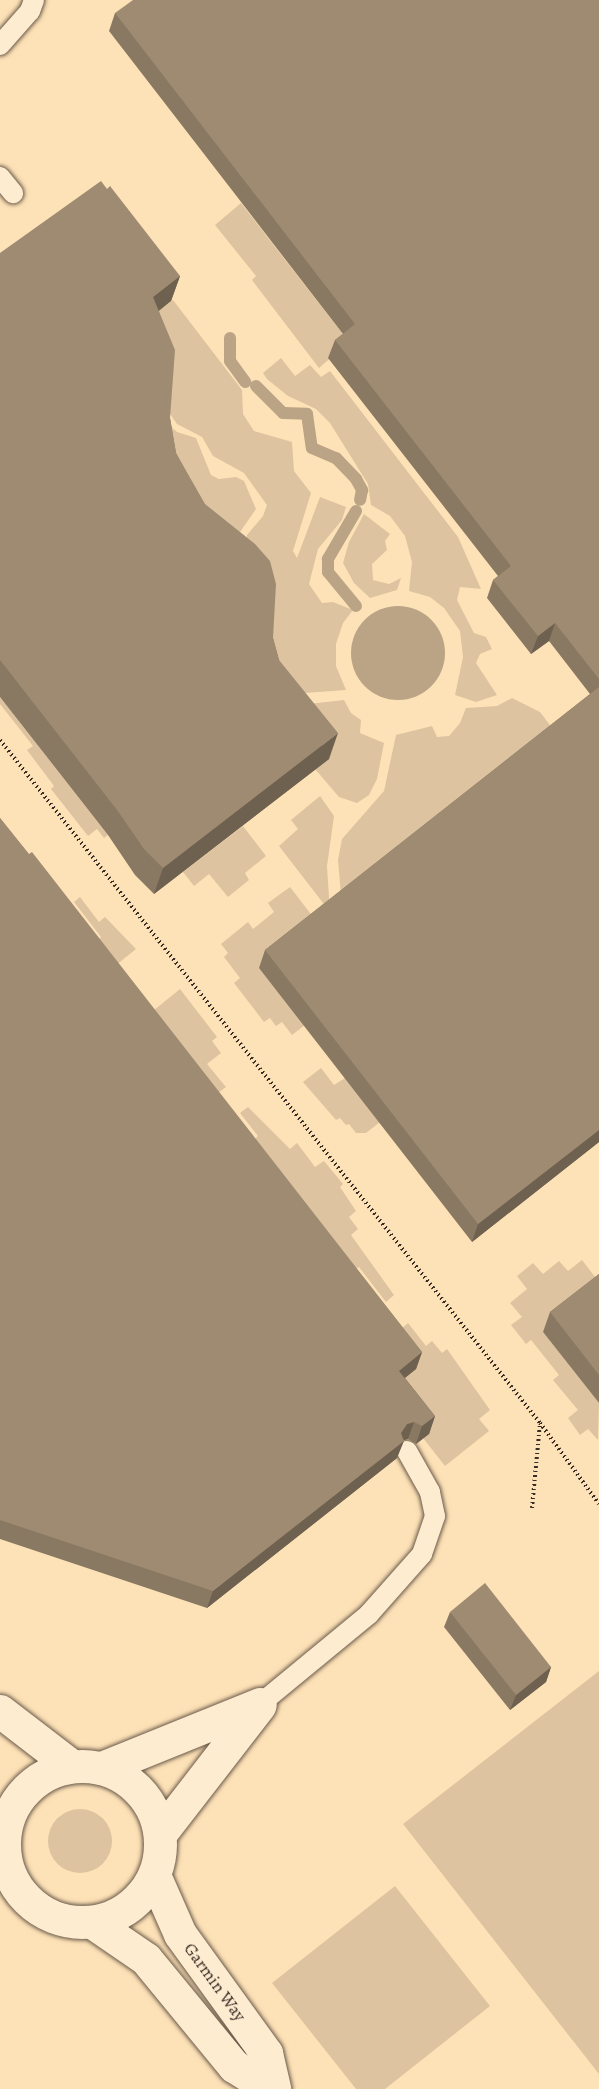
<!DOCTYPE html>
<html>
<head>
<meta charset="utf-8">
<style>
	body { margin:0 }
	#map { position:relative; width:599px; height:2089px; overflow:hidden; background:#fee2b7; font-family:Alegreya,serif }
	div>[style] { position:absolute }
	.green>* { inset:0; background:#ddc39f }
	.round { border-radius:50% }
	.water>* { inset:0; background:#bba486 }
	.stream>* { height:12px; margin:-6px; padding:0 6px; transform-origin:6px; border-radius:6px; background:#bba486 }
	.path>* { height:4px; margin-top:-2px; transform-origin:0; background:repeating-linear-gradient(90deg,#392d27 0 1.5px,transparent 0 4.5px) }
	.roads { filter:drop-shadow(0 0 2px #6a5a4b) drop-shadow(0 0 2px #6a5a4b) }
	.service>* { height:20px; margin:-10px; padding:0 10px; transform-origin:10px; border-radius:10px; background:#feecd0 }
	.minor>* { height:33px; margin:-16.5px; padding:0 16.5px; transform-origin:16.5px; border-radius:16.5px; background:#feecd0 }
	.minor>.ring { margin:-16.5px; padding:0; box-sizing:content-box; background:none; border:33px solid #feecd0; border-radius:50% }
	.wall>* { inset:0; background:#897862 }
	.shaded-wall>* { inset:0; background:#6f6150 }
	.building>* { inset:0; background:#9f8b72 }
	span { translate:-50% -50%; white-space:nowrap; text-align:center; line-height:1.15; -webkit-text-stroke:4.5px #feecd0; paint-order:stroke }
	.street-label { font-size:18px; color:#392d27 }
</style>
</head>
<body>
<div id="map">
	<div class="green">
		<div style="clip-path:polygon(241px 203px,349px 342px,319px 368px,252px 280px,256px 276px,215px 225px)"></div>
		<div style="clip-path:polygon(173px 300px,242px 390px,243px 414px,254px 431px,292px 442px,294px 471px,311px 493px,293px 551px,297px 558px,320px 497px,346px 507px,342px 520px,318px 549px,309px 584px,322px 603px,333px 602px,353px 610px,343px 623px,336px 644px,336px 666px,346px 690px,277px 695px,246px 544px,247px 535px,263px 516px,267px 505px,244px 473px,213px 456px,202px 437px,177px 424px,170px 414px,141px 324px)"></div>
		<div style="clip-path:polygon(281px 358px,295px 376px,310px 365px,321px 377px,330px 371px,458px 537px,481px 589px,460px 587px,457px 600px,474px 633px,486px 637px,492px 649px,480px 654px,476px 663px,497px 695px,476px 702px,455px 695px,463px 657px,460px 631px,444px 608px,430px 597px,409px 591px,412px 562px,405px 536px,390px 516px,371px 505px,368px 484px,330px 423px,316px 409px,288px 396px,267px 379px,263px 373px)"></div>
		<div style="clip-path:polygon(168px 424px,177px 432px,196px 438px,211px 475px,219px 479px,236px 477px,244px 481px,256px 509px,240px 532px,196px 530px)"></div>
		<div style="clip-path:polygon(364px 514px,390px 534px,385px 541px,387px 550px,372px 564px,373px 580px,389px 584px,401px 578px,397px 590px,370px 598px,354px 583px,343px 563px,349px 542px)"></div>
		<div style="clip-path:polygon(0 697px,108px 835px,104px 838px,97px 829px,88px 836px,51px 789px,54px 786px,27px 750px,33px 746px,0 704px)"></div>
		<div style="clip-path:polygon(512px 698px,540px 712px,556px 733px,341px 895px,338px 860px,342px 839px,384px 791px,396px 735px,432px 726px,437px 737px,449px 736px,460px 723px,466px 708px,497px 706px)"></div>
		<div style="clip-path:polygon(344px 700px,351px 713px,361px 720px,360px 733px,384px 743px,377px 779px,369px 795px,357px 803px,339px 797px,315px 769px,328px 759px,309px 704px)"></div>
		<div style="clip-path:polygon(320px 796px,334px 816px,327px 866px,330px 912px,279px 846px,298px 829px,291px 820px)"></div>
		<div style="clip-path:polygon(243px 826px,266px 856px,245px 873px,249px 880px,228px 897px,209px 874px,194px 886px,183px 872px)"></div>
		<div style="clip-path:polygon(290px 887px,317px 922px,305px 1025px,292px 1035px,282px 1022px,276px 1026px,270px 1018px,264px 1022px,234px 983px,240px 978px,224px 957px,228px 953px,221px 944px,248px 922px,253px 929px,274px 912px,268px 903px)"></div>
		<div style="clip-path:polygon(80px 897px,99px 922px,105px 917px,136px 949px,115px 966px,96px 942px,101px 937px,74px 902px)"></div>
		<div style="clip-path:polygon(180px 989px,217px 1037px,212px 1041px,221px 1053px,207px 1064px,226px 1087px,218px 1093px,148px 1015px)"></div>
		<div style="clip-path:polygon(321px 1068px,334px 1085px,345px 1078px,380px 1122px,366px 1133px,356px 1133px,349px 1124px,346px 1125px,340px 1118px,336px 1120px,303px 1082px)"></div>
		<div style="clip-path:polygon(248px 1107px,290px 1149px,297px 1143px,315px 1167px,324px 1161px,343px 1184px,340px 1187px,356px 1211px,349px 1217px,358px 1229px,351px 1235px,394px 1295px,386px 1302px,359px 1267px,354px 1270px,255px 1139px,258px 1136px,240px 1113px)"></div>
		<div style="clip-path:polygon(582px 1260px,599px 1282px,543px 1332px,599px 1403px,598px 1440px,588px 1429px,580px 1435px,568px 1418px,578px 1410px,553px 1380px,559px 1375px,531px 1340px,526px 1344px,511px 1325px,522px 1317px,510px 1303px,527px 1289px,517px 1276px,533px 1263px,543px 1274px,559px 1261px,568px 1271px)"></div>
		<div style="clip-path:polygon(408px 1323px,426px 1346px,432px 1341px,442px 1353px,447px 1349px,490px 1410px,479px 1419px,489px 1431px,445px 1466px,423px 1438px,429px 1434px,392px 1388px,400px 1330px)"></div>
		<div style="clip-path:polygon(599px 1671px,599px 2074px,403px 1824px)"></div>
		<div class="round" style="left:48px;top:1809px;width:64px;height:64px"></div>
		<div style="clip-path:polygon(395px 1886px,490px 2006px,385px 2089px,356px 2089px,272px 1983px)"></div>
	</div>
	<div class="water">
		<div class="round" style="left:351px;top:606px;width:94px;height:94px"></div>
	</div>
	<div class="stream">
		<div style="left:230px;top:338px;width:23px;rotate:90deg"></div>
		<div style="left:230px;top:361px;width:26px;rotate:54deg"></div>
		<div style="left:256px;top:386px;width:38px;rotate:45deg"></div>
		<div style="left:283px;top:413px;width:24px;rotate:2deg"></div>
		<div style="left:307px;top:414px;width:34px;rotate:82deg"></div>
		<div style="left:312px;top:448px;width:26px;rotate:23deg"></div>
		<div style="left:336px;top:458px;width:29px;rotate:46deg"></div>
		<div style="left:356px;top:479px;width:13px;rotate:61deg"></div>
		<div style="left:362px;top:490px;width:10px;rotate:101deg"></div>
		<div style="left:356px;top:511px;width:56px;rotate:120.3deg"></div>
		<div style="left:328px;top:559px;width:13px;rotate:90deg"></div>
		<div style="left:328px;top:572px;width:44px;rotate:50.5deg"></div>
	</div>
	<div class="path">
		<div style="left:0;top:740px;width:871px;rotate:51.67deg"></div>
		<div style="left:540px;top:1423px;width:100px;rotate:53.9deg"></div>
		<div style="left:532px;top:1508px;width:84px;rotate:-84.6deg"></div>
	</div>
	<div class="roads">
		<div class="service">
			<div style="left:0;top:45px;width:45px;rotate:-48.6deg"></div>
			<div style="left:30px;top:11px;width:12px;rotate:-70deg"></div>
			<div style="left:0;top:177px;width:21px;rotate:51deg"></div>
			<div style="left:260px;top:1704px;width:141px;rotate:-39.5deg"></div>
			<div style="left:369px;top:1614px;width:80px;rotate:-48.5deg"></div>
			<div style="left:422px;top:1554px;width:40px;rotate:-71.1deg"></div>
			<div style="left:435px;top:1516px;width:25px;rotate:-102deg"></div>
			<div style="left:430px;top:1492px;width:47px;rotate:-119.3deg"></div>
		</div>
		<div class="minor">
			<div style="left:0;top:1711px;width:88px;rotate:37.6deg"></div>
			<div class="ring" style="left:4px;top:1766px;width:123px;height:123px"></div>
			<div style="left:104px;top:1767px;width:168px;rotate:-22deg"></div>
			<div style="left:160px;top:1834px;width:162px;rotate:-52.3deg"></div>
			<div style="left:154px;top:1875px;width:64px;rotate:66.2deg"></div>
			<div style="left:180px;top:1934px;width:147px;rotate:54.1deg"></div>
			<div style="left:266px;top:2053px;width:37px;rotate:77deg"></div>
			<div style="left:92px;top:1922px;width:65px;rotate:34.4deg"></div>
			<div style="left:146px;top:1959px;width:139px;rotate:50.6deg"></div>
			<div style="left:234px;top:2066px;width:43px;rotate:32.6deg"></div>
		</div>
	</div>
	<div class="wall">
		<div style="clip-path:polygon(599px 0,599px 1142px,472px 1242px,259px 968px,265px 950px,590px 694px,549px 641px,531px 654px,487px 598px,493px 580px,498px 576px,328px 358px,335px 340px,343px 334px,109px 31px,115px 13px)"></div>
		<div style="clip-path:polygon(0 253px,180px 276px,171px 301px,159px 311px,170px 418px,176px 453px,273px 638px,279px 660px,329px 759px,154px 894px,135px 875px,108px 835px,0 697px)"></div>
		<div style="clip-path:polygon(0 818px,422px 1352px,416px 1369px,405px 1378px,435px 1416px,429px 1434px,416px 1444px,408px 1439px,403px 1440px,397px 1458px,207px 1608px,0 1539px)"></div>
		<div style="clip-path:polygon(599px 1274px,599px 1403px,543px 1332px,550px 1312px)"></div>
		<div style="clip-path:polygon(450px 1612px,551px 1667px,546px 1682px,510px 1710px,444px 1627px)"></div>
	</div>
	<div class="shaded-wall">
		<div style="clip-path:polygon(180px 276px,171px 301px,143px 322px,153px 297px)"></div>
		<div style="clip-path:polygon(555px 623px,549px 641px,531px 654px,538px 636px)"></div>
		<div style="clip-path:polygon(338px 733px,329px 759px,154px 894px,163px 868px)"></div>
		<div style="clip-path:polygon(599px 1130px,599px 1142px,472px 1242px,478px 1224px)"></div>
		<div style="clip-path:polygon(422px 1352px,416px 1369px,392px 1388px,399px 1371px)"></div>
		<div style="clip-path:polygon(435px 1416px,429px 1434px,416px 1444px,422px 1426px)"></div>
		<div style="clip-path:polygon(414px 1422px,408px 1439px,401px 1441px,404px 1441px,397px 1458px,207px 1608px,213px 1591px,401px 1433px,407px 1424px)"></div>
		<div style="clip-path:polygon(551px 1667px,546px 1682px,510px 1710px,516px 1695px)"></div>
	</div>
	<div class="building">
		<div style="clip-path:polygon(133px 0,599px 0,599px 679px,555px 623px,538px 636px,493px 580px,511px 566px,335px 340px,355px 324px,115px 13px)"></div>
		<div style="clip-path:polygon(101px 181px,107px 189px,110px 186px,180px 276px,153px 297px,175px 350px,170px 418px,176px 453px,205px 504px,255px 544px,270px 561px,276px 584px,273px 638px,279px 660px,338px 733px,163px 868px,144px 849px,117px 810px,0 660px,0 253px)"></div>
		<div style="clip-path:polygon(599px 687px,599px 1130px,478px 1224px,265px 950px)"></div>
		<div style="clip-path:polygon(0 818px,29px 854px,32px 852px,422px 1352px,399px 1371px,435px 1416px,422px 1426px,414px 1422px,407px 1424px,401px 1433px,404px 1441px,213px 1591px,0 1520px)"></div>
		<div style="clip-path:polygon(599px 1274px,599px 1375px,550px 1312px)"></div>
		<div style="clip-path:polygon(485px 1583px,551px 1667px,516px 1695px,450px 1612px)"></div>
	</div>
	<div class="street-label">
		<span style="left:215px;top:1982px;rotate:54deg">Garmin Way</span>
	</div>
</div>
</body>
</html>
